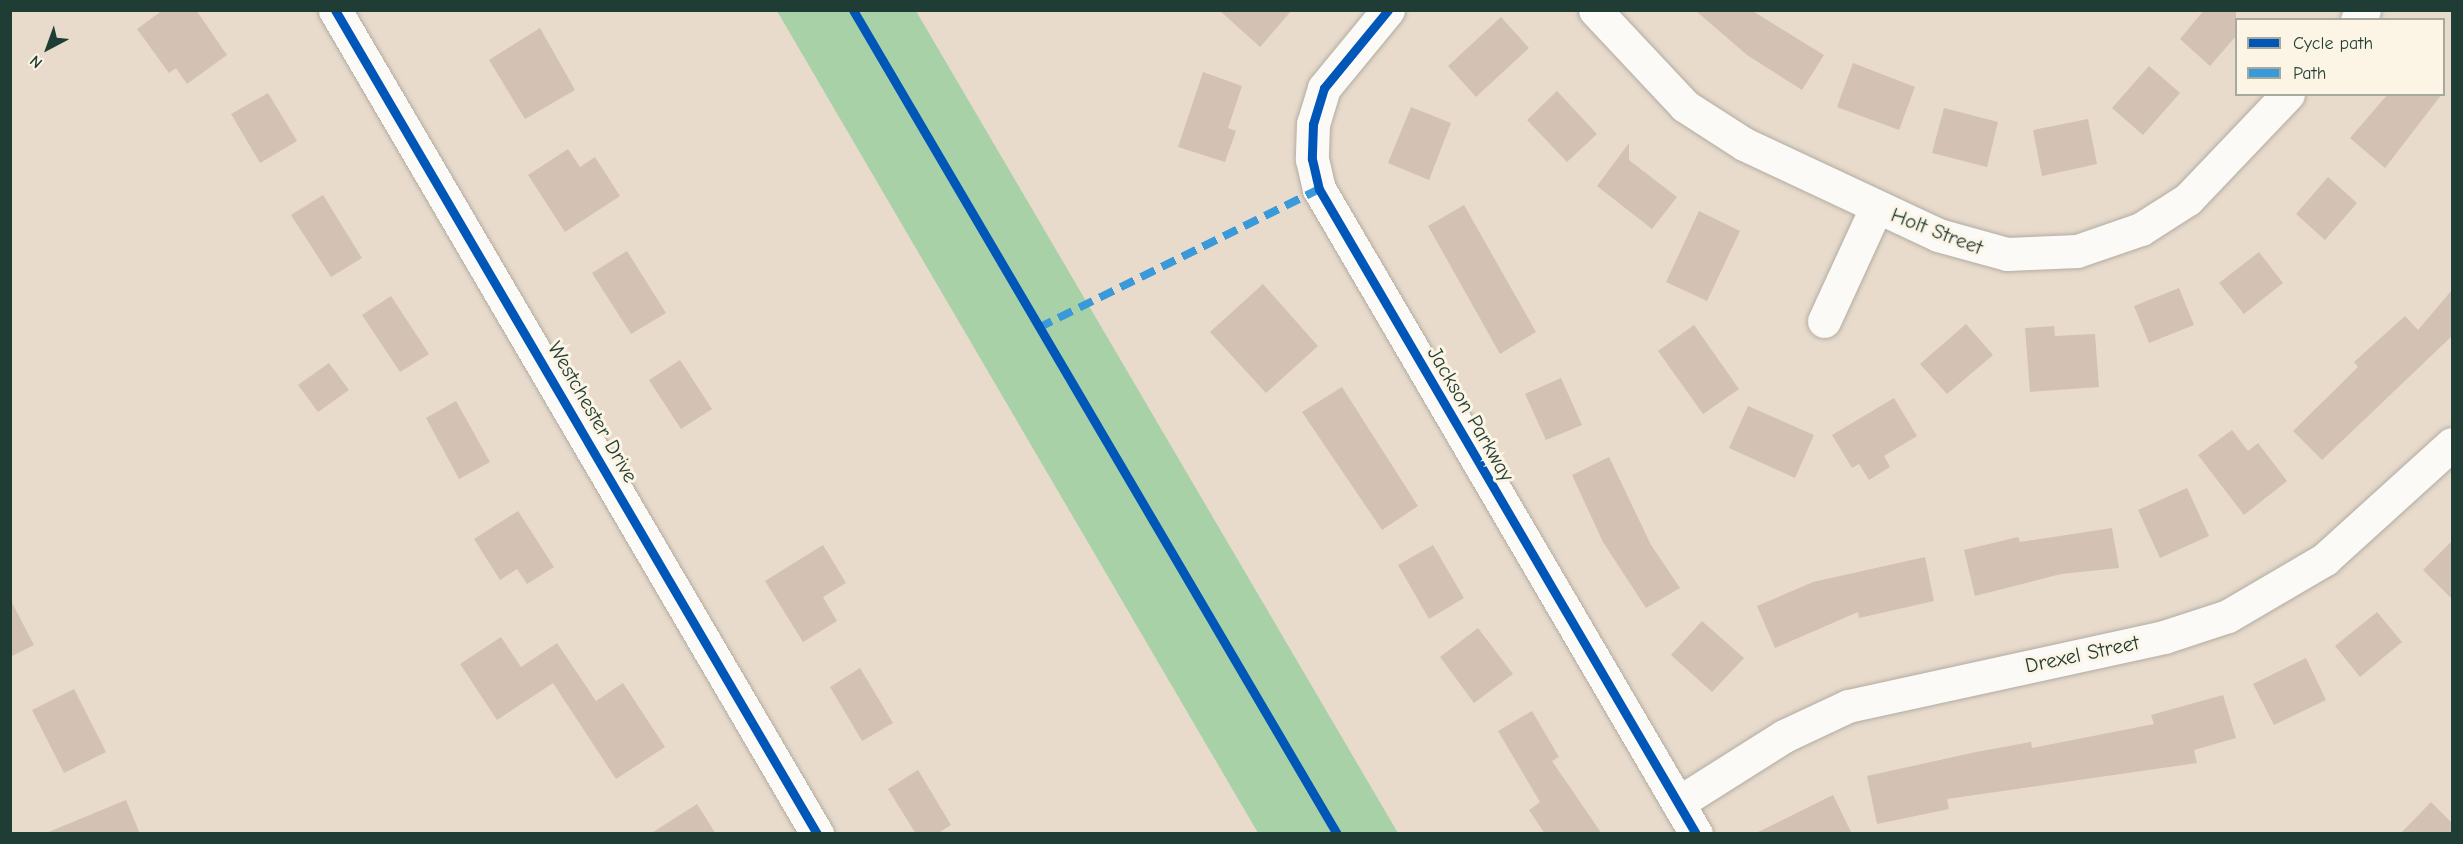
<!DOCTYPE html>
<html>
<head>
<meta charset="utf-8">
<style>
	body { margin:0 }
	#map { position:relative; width:2463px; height:844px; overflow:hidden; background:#e8dbcc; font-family:"Comic Neue",sans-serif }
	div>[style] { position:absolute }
	.green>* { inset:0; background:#a9d1a8 }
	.building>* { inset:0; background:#d3c1b4 }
	.roads { filter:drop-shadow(0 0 2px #b2aca2) drop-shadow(0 0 2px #b2aca2) }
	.minor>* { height:33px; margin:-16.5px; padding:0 16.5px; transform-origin:16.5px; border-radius:16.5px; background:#fcfaf7 }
	.quiet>* { height:8px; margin-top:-4px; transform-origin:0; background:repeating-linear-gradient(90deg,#3a99d8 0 15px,transparent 0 23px) }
	.cycleway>* { height:9px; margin:-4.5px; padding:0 4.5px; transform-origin:4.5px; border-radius:4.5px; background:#0057b8 }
	span { translate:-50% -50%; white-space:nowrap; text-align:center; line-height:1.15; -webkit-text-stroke:6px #fcf5e5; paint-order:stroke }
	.street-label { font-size:21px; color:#1f3d34 }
	.frame { position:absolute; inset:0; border:12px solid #1f3d34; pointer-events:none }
	.legend { position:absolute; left:2235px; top:18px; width:210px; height:78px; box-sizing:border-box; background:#fcf5e5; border:2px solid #a4ab9e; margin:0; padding:8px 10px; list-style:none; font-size:18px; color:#1f3d34 }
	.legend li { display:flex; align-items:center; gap:12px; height:30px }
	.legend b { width:30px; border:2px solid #a4ab9e }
	.north { position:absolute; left:18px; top:18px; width:60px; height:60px; -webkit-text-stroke:4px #fcf5e5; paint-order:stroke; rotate:221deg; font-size:16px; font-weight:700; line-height:24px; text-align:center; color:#1f3d34 }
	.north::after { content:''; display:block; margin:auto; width:21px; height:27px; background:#1f3d34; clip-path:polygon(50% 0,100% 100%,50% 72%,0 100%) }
</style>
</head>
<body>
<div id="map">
	<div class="green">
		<div style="clip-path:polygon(777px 11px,916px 11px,1398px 833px,1258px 833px)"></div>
	</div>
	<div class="building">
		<div style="clip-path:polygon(163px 10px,196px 10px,227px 55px,187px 84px,176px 68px,169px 73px,137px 29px)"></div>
		<div style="clip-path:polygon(1219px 10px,1292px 10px,1260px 47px)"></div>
		<div style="clip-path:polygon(1695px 10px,1751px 10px,1824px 55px,1802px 90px,1747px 55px)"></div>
		<div style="clip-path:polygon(2204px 10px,2236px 10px,2236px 36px,2210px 66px,2180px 39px)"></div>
		<div style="clip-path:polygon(1501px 17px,1529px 48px,1476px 97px,1448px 66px)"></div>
		<div style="clip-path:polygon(540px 28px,575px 90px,525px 119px,489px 60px)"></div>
		<div style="clip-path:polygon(1853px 63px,1915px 87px,1899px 130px,1837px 107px)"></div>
		<div style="clip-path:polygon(2149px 66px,2180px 93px,2143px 135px,2112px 108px)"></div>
		<div style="clip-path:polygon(1203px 72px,1242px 86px,1228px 128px,1236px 131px,1225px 162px,1178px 147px)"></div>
		<div style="clip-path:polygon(1557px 91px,1597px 134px,1567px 162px,1527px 120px)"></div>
		<div style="clip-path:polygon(268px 93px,297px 141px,260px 163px,231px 114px)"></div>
		<div style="clip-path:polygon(2388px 94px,2442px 94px,2385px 168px,2350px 138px)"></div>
		<div style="clip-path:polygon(1411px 107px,1451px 123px,1429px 180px,1388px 163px)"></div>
		<div style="clip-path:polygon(1944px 108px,1998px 122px,1987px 167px,1932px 153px)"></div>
		<div style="clip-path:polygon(2088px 119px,2097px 164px,2042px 176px,2033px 130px)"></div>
		<div style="clip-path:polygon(1629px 143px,1629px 160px,1677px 197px,1652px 229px,1597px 186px)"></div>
		<div style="clip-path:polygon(568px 149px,580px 167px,595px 157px,620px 196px,565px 232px,528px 175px)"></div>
		<div style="clip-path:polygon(2328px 177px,2357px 203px,2325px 240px,2296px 214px)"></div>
		<div style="clip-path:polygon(323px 195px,362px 258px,331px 277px,291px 215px)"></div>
		<div style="clip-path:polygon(1464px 205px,1536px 332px,1500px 354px,1428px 226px)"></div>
		<div style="clip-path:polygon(1699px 211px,1740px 231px,1707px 301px,1666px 282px)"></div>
		<div style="clip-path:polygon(627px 251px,666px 313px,631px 334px,592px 273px)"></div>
		<div style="clip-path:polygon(2259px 252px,2283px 283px,2244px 314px,2219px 283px)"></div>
		<div style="clip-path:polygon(1263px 284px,1318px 346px,1266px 393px,1210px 332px)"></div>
		<div style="clip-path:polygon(2179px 288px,2194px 325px,2149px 343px,2134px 306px)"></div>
		<div style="clip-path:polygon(2452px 290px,2452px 336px,2322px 460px,2293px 431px,2358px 367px,2354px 362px,2405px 316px,2418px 330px)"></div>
		<div style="clip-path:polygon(391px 296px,429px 354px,400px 372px,362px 315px)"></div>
		<div style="clip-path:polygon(1966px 324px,1993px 355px,1947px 394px,1920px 364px)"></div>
		<div style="clip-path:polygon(1694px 325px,1739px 389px,1703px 414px,1658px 351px)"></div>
		<div style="clip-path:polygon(2054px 326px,2055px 336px,2095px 334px,2099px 387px,2030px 392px,2025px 328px)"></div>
		<div style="clip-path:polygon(680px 360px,712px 409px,681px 429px,649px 380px)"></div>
		<div style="clip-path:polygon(329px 363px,349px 390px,318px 412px,298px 385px)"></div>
		<div style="clip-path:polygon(1561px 378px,1582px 425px,1546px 440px,1525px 394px)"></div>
		<div style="clip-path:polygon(1342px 387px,1418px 506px,1382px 530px,1302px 412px)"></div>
		<div style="clip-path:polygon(1894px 398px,1917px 436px,1884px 456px,1890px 467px,1869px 480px,1859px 464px,1852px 468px,1832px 435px)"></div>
		<div style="clip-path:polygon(456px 401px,490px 462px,459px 479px,426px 418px)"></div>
		<div style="clip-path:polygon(1748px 406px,1814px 435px,1795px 478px,1729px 448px)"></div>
		<div style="clip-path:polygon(2232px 430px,2248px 451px,2258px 443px,2287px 481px,2244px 515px,2198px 455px)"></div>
		<div style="clip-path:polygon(1609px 457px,1651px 545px,1680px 588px,1646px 608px,1603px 542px,1572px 475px)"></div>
		<div style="clip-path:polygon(2187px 488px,2209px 536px,2160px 558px,2138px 510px)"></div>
		<div style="clip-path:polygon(518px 511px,554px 567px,527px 584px,517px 569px,500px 580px,474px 539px)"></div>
		<div style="clip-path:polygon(2112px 528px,2119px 568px,2061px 574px,1975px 596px,1964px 550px,2018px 537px,2020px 542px)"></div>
		<div style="clip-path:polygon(2452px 541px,2452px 599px,2423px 570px)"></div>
		<div style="clip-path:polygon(823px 545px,846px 583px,823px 597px,837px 621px,803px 642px,765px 581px)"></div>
		<div style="clip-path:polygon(1433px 545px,1464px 598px,1429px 619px,1398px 565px)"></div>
		<div style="clip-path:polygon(1925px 557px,1934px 601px,1859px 618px,1858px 612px,1775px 648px,1757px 606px,1813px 582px)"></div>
		<div style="clip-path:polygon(10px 599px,34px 645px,10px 657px)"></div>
		<div style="clip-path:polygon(2377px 612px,2402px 642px,2360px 677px,2335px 646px)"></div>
		<div style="clip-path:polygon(1702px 621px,1744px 658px,1712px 692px,1671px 655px)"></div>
		<div style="clip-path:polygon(1478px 628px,1513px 674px,1474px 703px,1440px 657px)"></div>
		<div style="clip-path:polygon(501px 637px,521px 667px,557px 643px,596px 701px,623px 683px,665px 747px,616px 779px,553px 683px,497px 720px,460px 664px)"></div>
		<div style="clip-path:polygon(2306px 658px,2326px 700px,2274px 725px,2253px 684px)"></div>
		<div style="clip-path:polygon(860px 668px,893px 723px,862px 741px,830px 687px)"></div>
		<div style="clip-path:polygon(74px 689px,106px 752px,64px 773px,32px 710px)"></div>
		<div style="clip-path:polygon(2223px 695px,2236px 738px,2194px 750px,2197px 763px,1947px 799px,1949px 809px,1877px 824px,1867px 776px,1976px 752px,2031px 742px,2032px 748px,2154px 724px,2151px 715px)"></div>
		<div style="clip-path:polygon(1532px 711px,1559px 757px,1552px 761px,1602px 834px,1545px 834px,1529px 810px,1540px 802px,1498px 731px)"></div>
		<div style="clip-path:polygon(918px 770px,951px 825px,937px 834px,916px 834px,888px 789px)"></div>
		<div style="clip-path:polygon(1833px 795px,1852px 834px,1754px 834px)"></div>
		<div style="clip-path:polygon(126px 800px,140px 834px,46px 834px,46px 833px)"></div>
		<div style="clip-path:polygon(2431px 802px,2452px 823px,2452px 834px,2400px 834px)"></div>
		<div style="clip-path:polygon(697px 804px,716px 834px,650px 834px)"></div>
	</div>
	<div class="roads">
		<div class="minor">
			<div style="left:335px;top:10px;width:955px;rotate:59.67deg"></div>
			<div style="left:1388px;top:10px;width:101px;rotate:129.4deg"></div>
			<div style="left:1324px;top:88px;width:38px;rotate:107deg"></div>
			<div style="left:1313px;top:124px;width:35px;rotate:92deg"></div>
			<div style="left:1312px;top:159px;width:31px;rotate:77deg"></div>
			<div style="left:1319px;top:189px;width:747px;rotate:59.69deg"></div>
			<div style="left:1595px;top:10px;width:132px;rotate:46.8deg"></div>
			<div style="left:1685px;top:106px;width:70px;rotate:32.8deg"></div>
			<div style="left:1744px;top:144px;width:214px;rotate:25.1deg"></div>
			<div style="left:1938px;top:235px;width:72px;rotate:15.4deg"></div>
			<div style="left:2007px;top:254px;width:70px;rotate:-2.5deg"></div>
			<div style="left:2077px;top:251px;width:68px;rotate:-19deg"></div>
			<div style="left:2141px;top:229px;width:56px;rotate:-32.6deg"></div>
			<div style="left:2188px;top:199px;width:145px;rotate:-46.4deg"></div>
			<div style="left:2357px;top:20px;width:12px;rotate:-55deg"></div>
			<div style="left:1824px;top:321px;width:124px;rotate:-65.3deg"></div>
			<div style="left:1678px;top:803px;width:125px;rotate:-32.3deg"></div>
			<div style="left:1784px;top:736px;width:71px;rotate:-25.1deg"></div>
			<div style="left:1848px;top:706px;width:323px;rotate:-12.3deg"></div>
			<div style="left:2164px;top:637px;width:67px;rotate:-18.2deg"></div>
			<div style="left:2228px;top:616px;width:113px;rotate:-30.4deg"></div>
			<div style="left:2325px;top:559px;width:171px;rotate:-42.2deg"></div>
		</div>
	</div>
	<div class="quiet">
		<div style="left:1038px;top:328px;width:313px;rotate:-26.3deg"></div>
	</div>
	<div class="cycleway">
		<div style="left:335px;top:10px;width:955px;rotate:59.67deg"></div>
		<div style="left:853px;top:10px;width:956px;rotate:59.57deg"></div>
		<div style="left:1388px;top:10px;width:101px;rotate:129.4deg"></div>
		<div style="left:1324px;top:88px;width:38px;rotate:107deg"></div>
		<div style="left:1313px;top:124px;width:35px;rotate:92deg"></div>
		<div style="left:1312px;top:159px;width:31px;rotate:77deg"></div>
		<div style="left:1319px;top:189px;width:747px;rotate:59.69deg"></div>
	</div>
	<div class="street-label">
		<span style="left:1937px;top:231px;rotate:21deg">Holt Street</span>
		<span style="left:593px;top:412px;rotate:60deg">Westchester Drive</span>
		<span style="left:1471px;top:414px;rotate:60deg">Jackson Parkway</span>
		<span style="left:2082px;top:654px;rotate:-12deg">Drexel Street</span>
	</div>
	<div class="frame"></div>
	<ul class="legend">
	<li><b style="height:8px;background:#0057b8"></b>Cycle path</li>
	<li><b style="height:8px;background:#3a99d8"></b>Path</li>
	</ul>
	<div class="north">N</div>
</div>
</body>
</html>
